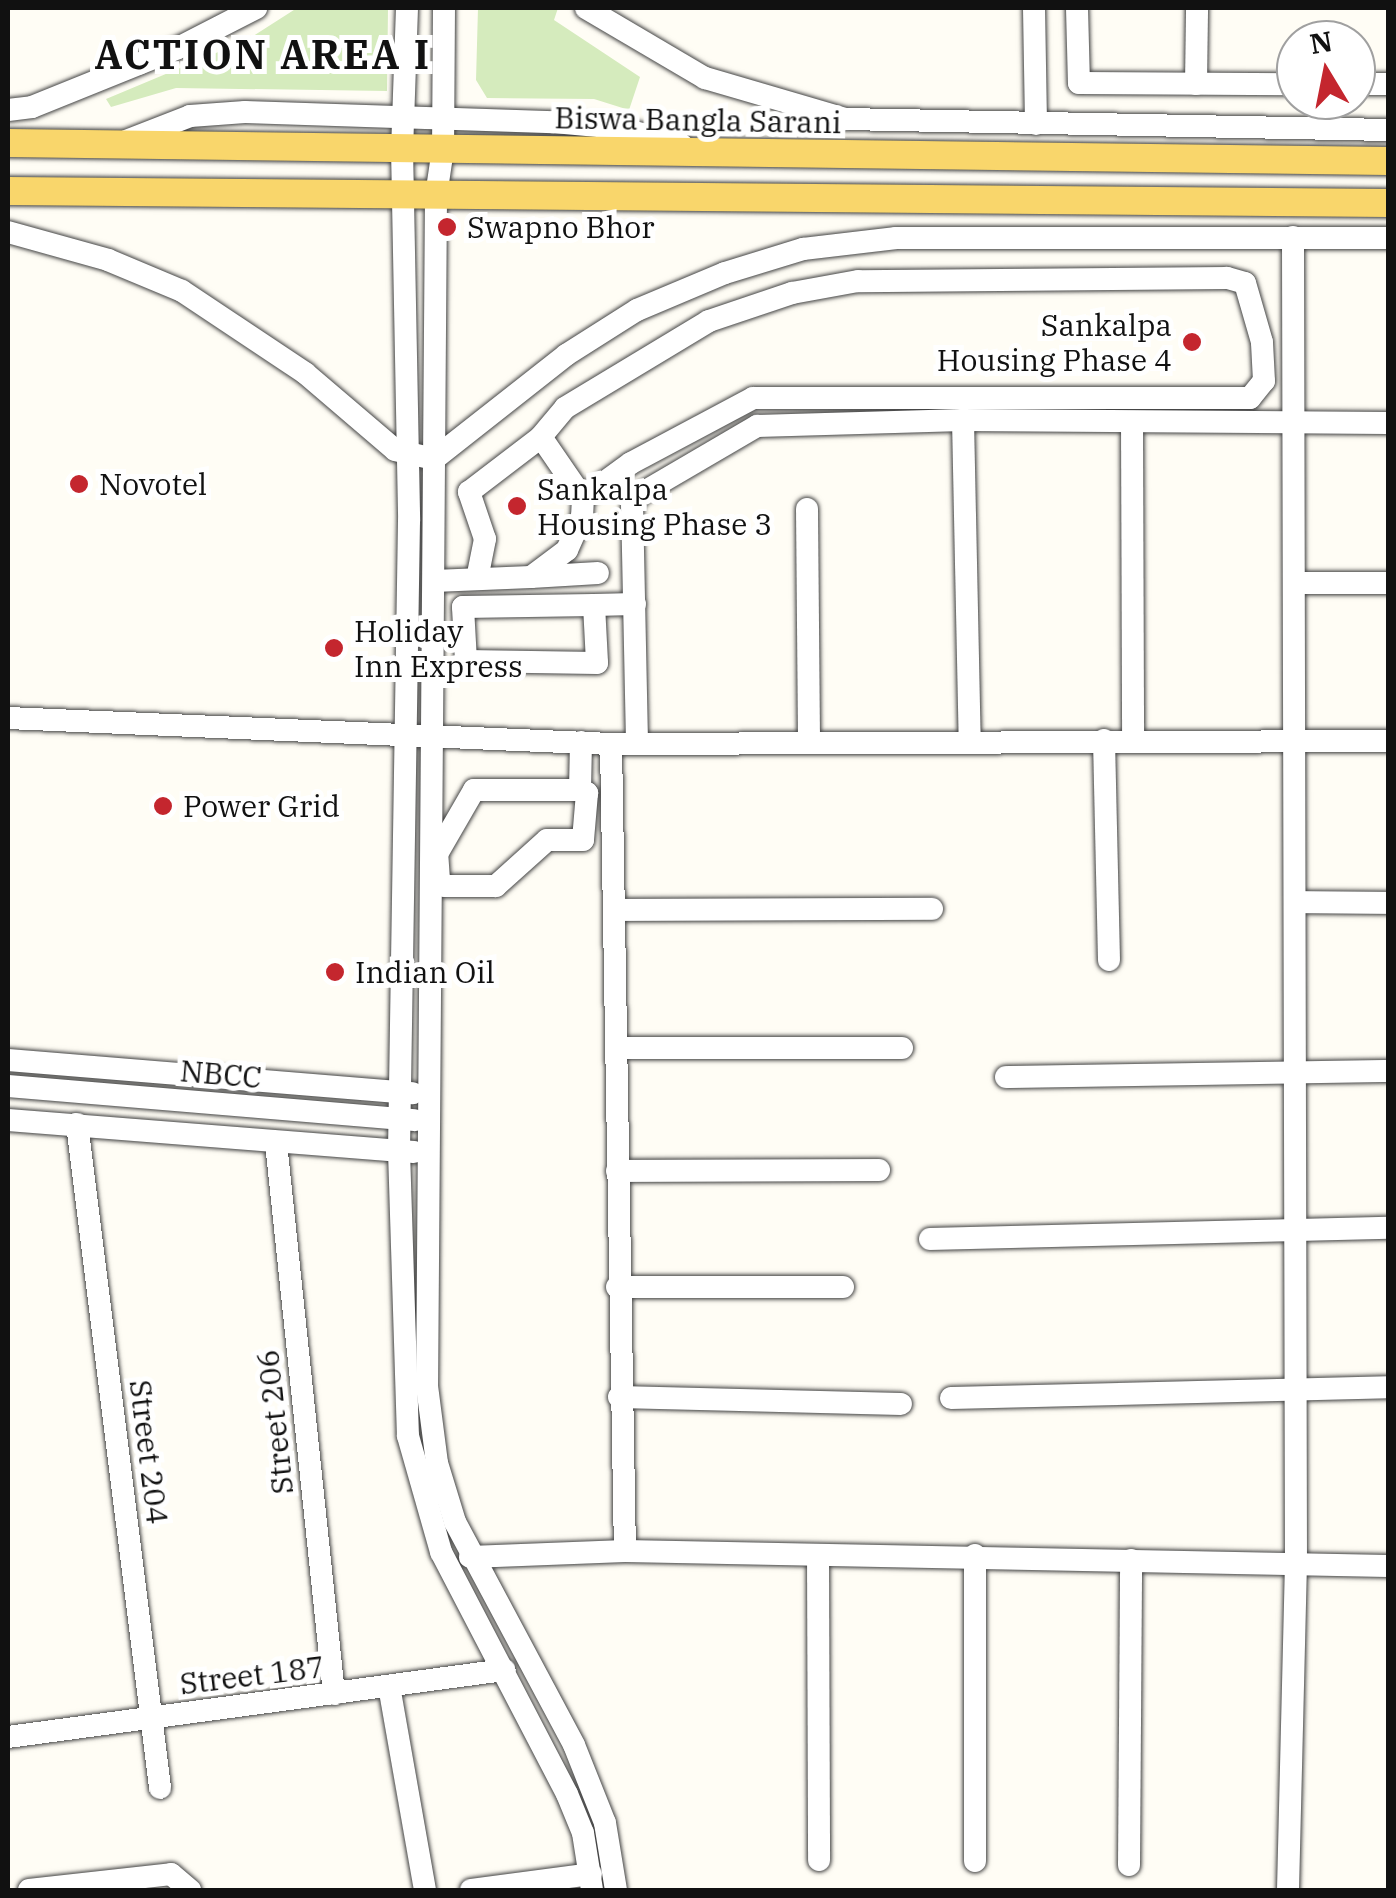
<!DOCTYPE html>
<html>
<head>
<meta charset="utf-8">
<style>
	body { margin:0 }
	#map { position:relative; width:1396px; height:1898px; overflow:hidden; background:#fffdf5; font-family:"IBM Plex Serif",serif }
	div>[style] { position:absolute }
	.green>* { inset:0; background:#d5ebbd }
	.roads { filter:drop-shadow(0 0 2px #444) drop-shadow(0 0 2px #444) }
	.minor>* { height:22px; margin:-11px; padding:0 11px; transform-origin:11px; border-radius:11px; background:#fff }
	.major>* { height:28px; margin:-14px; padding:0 14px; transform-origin:14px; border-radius:14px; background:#f9d66b }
	.dots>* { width:28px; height:28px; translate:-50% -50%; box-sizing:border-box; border:5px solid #fff; border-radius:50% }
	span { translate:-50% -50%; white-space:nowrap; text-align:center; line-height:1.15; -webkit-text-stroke:10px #fff; paint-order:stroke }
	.street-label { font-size:30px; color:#111 }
	.poi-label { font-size:30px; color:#111 }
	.left { translate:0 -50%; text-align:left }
	.right { translate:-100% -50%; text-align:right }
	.district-label { font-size:40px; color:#111; font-weight:700; letter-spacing:2.5px }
	.frame { position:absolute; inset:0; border:10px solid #111; pointer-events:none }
	.north { position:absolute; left:1276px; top:20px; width:100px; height:100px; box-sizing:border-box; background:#fff; border:2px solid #a0a0a0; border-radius:50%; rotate:350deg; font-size:28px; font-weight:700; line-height:40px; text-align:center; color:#111 }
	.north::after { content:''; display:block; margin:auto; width:35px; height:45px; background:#c4262e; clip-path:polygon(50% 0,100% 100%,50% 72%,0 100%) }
</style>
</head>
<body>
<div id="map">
	<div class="green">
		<div style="clip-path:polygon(297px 8px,388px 8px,387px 91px,176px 88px,111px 107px,106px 99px,247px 40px)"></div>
		<div style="clip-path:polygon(478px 8px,558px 8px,554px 20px,640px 77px,629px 110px,594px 99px,487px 98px,476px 80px)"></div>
	</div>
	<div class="roads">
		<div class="minor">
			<div style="left:407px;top:8px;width:140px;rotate:92deg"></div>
			<div style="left:402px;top:148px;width:373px;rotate:88.9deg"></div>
			<div style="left:409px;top:521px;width:630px;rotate:90.91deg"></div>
			<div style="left:399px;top:1151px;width:285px;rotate:88.2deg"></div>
			<div style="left:408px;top:1436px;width:121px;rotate:74.1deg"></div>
			<div style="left:441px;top:1552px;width:273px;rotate:62.5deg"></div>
			<div style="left:567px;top:1794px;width:42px;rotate:67.7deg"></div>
			<div style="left:583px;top:1833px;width:58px;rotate:81deg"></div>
			<div style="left:444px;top:8px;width:141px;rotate:90.4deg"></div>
			<div style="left:443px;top:149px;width:48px;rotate:98.5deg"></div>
			<div style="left:436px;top:196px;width:1190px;rotate:90.43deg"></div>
			<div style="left:427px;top:1386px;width:78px;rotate:82.6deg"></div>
			<div style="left:437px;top:1463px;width:62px;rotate:73deg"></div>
			<div style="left:455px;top:1522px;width:253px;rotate:61.9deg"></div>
			<div style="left:574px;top:1745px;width:84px;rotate:68.3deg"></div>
			<div style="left:605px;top:1823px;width:68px;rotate:80.7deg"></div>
			<div style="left:586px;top:8px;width:138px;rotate:30.5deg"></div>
			<div style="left:705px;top:78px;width:146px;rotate:16.3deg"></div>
			<div style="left:845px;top:119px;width:543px;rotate:1.16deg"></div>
			<div style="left:1034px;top:8px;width:116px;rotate:89deg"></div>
			<div style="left:1077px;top:8px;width:75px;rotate:88.5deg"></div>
			<div style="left:1079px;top:83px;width:217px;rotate:0.3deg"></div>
			<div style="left:1196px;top:84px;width:76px;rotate:-89.2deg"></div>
			<div style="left:1356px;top:84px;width:32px"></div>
			<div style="left:8px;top:110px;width:24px;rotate:-7deg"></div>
			<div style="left:32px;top:107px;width:157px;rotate:-22deg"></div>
			<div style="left:178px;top:48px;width:88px;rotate:-27.1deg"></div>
			<div style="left:126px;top:141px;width:69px;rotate:-21.3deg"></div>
			<div style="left:190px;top:116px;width:55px;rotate:-4.2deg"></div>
			<div style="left:245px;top:112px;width:309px;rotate:1.9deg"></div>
			<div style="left:554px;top:122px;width:66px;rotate:5.2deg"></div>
			<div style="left:620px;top:128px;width:64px;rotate:15.3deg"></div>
			<div style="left:8px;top:232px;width:104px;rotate:15.6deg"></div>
			<div style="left:108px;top:260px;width:80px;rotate:22.7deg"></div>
			<div style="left:182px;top:291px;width:148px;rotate:33.7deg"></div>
			<div style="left:305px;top:373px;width:118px;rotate:40.5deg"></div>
			<div style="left:395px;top:450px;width:40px;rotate:13deg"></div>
			<div style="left:434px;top:459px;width:168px;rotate:-38.2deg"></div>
			<div style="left:566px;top:355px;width:84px;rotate:-32.4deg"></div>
			<div style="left:637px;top:310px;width:95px;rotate:-22.8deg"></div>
			<div style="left:725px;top:273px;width:82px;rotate:-17.1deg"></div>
			<div style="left:803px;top:249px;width:94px;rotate:-6.7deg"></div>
			<div style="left:896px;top:238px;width:492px"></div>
			<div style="left:963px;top:420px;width:322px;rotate:88.8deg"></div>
			<div style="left:1132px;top:423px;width:318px;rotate:89.8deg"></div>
			<div style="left:807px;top:509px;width:230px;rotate:89.5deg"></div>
			<div style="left:531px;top:577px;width:67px;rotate:-3.4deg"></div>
			<div style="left:477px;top:579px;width:41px;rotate:-78.7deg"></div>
			<div style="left:485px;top:539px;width:50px;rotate:-108.8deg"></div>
			<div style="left:469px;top:492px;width:91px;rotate:-37.4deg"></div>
			<div style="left:541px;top:437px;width:74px;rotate:55.5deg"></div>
			<div style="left:434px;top:581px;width:97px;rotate:-2.4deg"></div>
			<div style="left:531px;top:577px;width:45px;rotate:-36.9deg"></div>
			<div style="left:567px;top:550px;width:36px;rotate:-66deg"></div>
			<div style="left:582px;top:517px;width:19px;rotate:-87deg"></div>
			<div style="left:583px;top:498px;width:59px;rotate:-36.1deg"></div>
			<div style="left:631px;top:463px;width:138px;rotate:-28deg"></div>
			<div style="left:753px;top:398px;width:497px"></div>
			<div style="left:1250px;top:398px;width:22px;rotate:-51deg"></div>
			<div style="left:1264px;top:381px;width:39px;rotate:-93deg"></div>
			<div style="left:1262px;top:342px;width:61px;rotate:-106.1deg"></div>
			<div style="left:1245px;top:283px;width:19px;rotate:-164deg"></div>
			<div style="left:1227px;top:278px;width:369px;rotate:179.5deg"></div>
			<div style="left:858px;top:281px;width:67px;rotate:169.7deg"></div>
			<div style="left:792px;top:293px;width:88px;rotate:161.4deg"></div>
			<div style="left:709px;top:321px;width:168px;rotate:148.9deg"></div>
			<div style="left:565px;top:408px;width:38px;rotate:130deg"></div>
			<div style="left:1298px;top:583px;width:90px"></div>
			<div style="left:594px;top:605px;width:58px;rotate:87deg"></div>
			<div style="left:597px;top:663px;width:131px;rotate:-179.1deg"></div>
			<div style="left:466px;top:661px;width:54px;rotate:-93.2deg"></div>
			<div style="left:463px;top:607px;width:131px;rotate:-0.9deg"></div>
			<div style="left:594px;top:605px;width:41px;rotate:-1.4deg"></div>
			<div style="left:8px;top:718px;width:604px;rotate:2.47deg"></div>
			<div style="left:611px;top:744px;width:777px;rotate:-0.22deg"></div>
			<div style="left:1104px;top:740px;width:220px;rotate:88.7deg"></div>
			<div style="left:637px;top:742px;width:236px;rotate:-91.2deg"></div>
			<div style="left:632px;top:506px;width:13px;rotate:-58deg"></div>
			<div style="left:639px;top:495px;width:137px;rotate:-30.3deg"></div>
			<div style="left:757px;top:426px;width:206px;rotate:-1.7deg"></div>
			<div style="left:963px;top:420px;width:425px;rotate:0.4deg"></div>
			<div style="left:611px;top:744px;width:807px;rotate:89.01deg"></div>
			<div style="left:580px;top:790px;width:8px;rotate:23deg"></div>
			<div style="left:587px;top:793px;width:47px;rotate:94.9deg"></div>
			<div style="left:583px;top:840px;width:36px;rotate:180deg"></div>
			<div style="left:547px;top:840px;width:69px;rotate:138deg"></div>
			<div style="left:496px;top:886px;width:51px;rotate:180deg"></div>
			<div style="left:445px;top:886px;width:8px;rotate:-135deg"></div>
			<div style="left:439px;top:880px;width:26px;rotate:-94deg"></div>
			<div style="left:437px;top:854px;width:74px;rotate:-60deg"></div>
			<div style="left:474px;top:790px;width:106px"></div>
			<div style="left:580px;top:790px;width:48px;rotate:-88.8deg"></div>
			<div style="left:1296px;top:902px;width:92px;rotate:0.6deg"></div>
			<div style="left:615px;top:910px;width:317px;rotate:-0.2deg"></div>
			<div style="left:617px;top:1048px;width:285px"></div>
			<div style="left:8px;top:1060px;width:406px;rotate:4.7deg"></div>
			<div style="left:1006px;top:1077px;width:382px;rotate:-0.9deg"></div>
			<div style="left:8px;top:1086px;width:408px;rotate:4.8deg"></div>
			<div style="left:8px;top:1120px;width:407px;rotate:4.5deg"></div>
			<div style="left:77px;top:1124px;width:669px;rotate:82.87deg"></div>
			<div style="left:276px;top:1143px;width:554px;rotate:83.99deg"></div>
			<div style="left:617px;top:1171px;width:262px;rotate:-0.2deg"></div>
			<div style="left:930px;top:1239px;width:458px;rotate:-1.4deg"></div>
			<div style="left:617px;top:1287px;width:226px"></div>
			<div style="left:619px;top:1397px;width:282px;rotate:1.4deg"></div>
			<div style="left:951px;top:1398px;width:437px;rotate:-1.4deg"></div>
			<div style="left:818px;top:1555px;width:305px;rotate:89.8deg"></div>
			<div style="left:470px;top:1557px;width:155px;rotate:-2.2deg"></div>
			<div style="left:625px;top:1551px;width:763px;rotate:1.13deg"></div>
			<div style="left:389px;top:1686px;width:207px;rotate:80deg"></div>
			<div style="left:8px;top:1737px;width:501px;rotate:-7.69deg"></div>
			<div style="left:975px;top:1861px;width:306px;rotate:-90deg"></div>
			<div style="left:1129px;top:1865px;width:305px;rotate:-89.6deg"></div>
			<div style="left:29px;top:1890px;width:143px;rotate:-6.4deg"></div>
			<div style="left:171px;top:1874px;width:25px;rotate:40deg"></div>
			<div style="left:471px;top:1890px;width:121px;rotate:-7.6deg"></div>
			<div style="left:1288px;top:1890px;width:325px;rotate:-88.6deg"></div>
			<div style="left:1296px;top:1565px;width:1328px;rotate:-90.13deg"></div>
		</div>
		<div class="major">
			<div style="left:8px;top:143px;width:1380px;rotate:0.75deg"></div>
			<div style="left:8px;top:191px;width:1380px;rotate:0.5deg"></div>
		</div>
	</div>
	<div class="dots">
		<div style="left:447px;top:227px;background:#c4262e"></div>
		<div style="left:1192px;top:342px;background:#c4262e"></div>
		<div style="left:79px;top:484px;background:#c4262e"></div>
		<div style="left:517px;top:506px;background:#c4262e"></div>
		<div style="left:334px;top:648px;background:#c4262e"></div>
		<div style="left:163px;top:806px;background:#c4262e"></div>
		<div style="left:335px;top:972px;background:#c4262e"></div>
	</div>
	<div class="street-label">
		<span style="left:698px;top:120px;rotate:1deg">Biswa Bangla Sarani</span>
		<span style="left:221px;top:1074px;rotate:5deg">NBCC</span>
		<span style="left:275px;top:1422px;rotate:-96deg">Street 206</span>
		<span style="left:149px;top:1452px;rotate:83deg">Street 204</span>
		<span style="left:252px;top:1675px;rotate:-7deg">Street 187</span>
	</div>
	<div class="poi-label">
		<span class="left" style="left:467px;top:227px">Swapno Bhor</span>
		<span class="right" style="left:1172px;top:342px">Sankalpa<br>Housing Phase 4</span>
		<span class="left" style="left:99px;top:484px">Novotel</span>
		<span class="left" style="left:537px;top:506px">Sankalpa<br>Housing Phase 3</span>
		<span class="left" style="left:354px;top:648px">Holiday<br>Inn Express</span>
		<span class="left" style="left:183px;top:806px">Power Grid</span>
		<span class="left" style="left:355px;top:972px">Indian Oil</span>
	</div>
	<div class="district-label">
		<span style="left:263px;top:54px">ACTION AREA I</span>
	</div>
	<div class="frame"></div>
	<div class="north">N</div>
</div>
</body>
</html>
